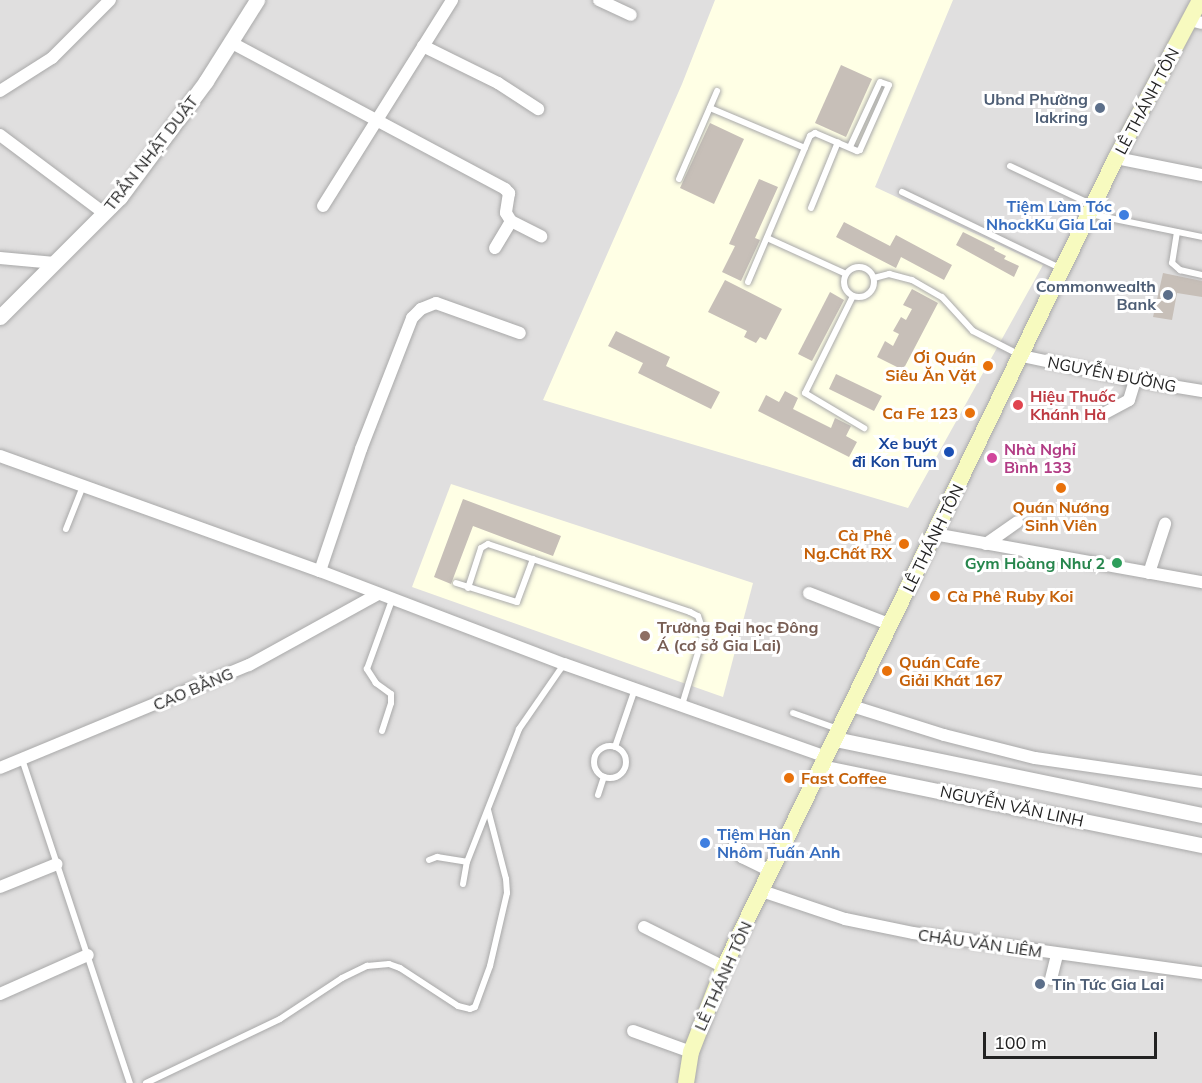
<!DOCTYPE html>
<html>
<head>
<meta charset="utf-8">
<style>
	body { margin:0 }
	#map { position:relative; width:1202px; height:1083px; overflow:hidden; background:#f2efe9; font-family:Mulish,sans-serif }
	div>[style] { position:absolute }
	.residential>* { inset:0; background:#e0dfdf }
	.education>* { inset:0; background:#ffffe5 }
	.building>* { inset:0; background:#c7bfb8 }
	.roads { filter:drop-shadow(0 0 2px #a9a9a9) drop-shadow(0 0 2px #a9a9a9) }
	.service>* { height:6px; margin:-3px; padding:0 3px; transform-origin:3px; border-radius:3px; background:#fff }
	.service>.ring { margin:-3px; padding:0; box-sizing:content-box; background:none; border:6px solid #fff; border-radius:50% }
	.minor>* { height:12px; margin:-6px; padding:0 6px; transform-origin:6px; border-radius:6px; background:#fff }
	.tertiary>* { height:15px; margin:-7.5px; padding:0 7.5px; transform-origin:7.5px; border-radius:7.5px; background:#fff }
	.secondary>* { height:16px; margin:-8px; padding:0 8px; transform-origin:8px; border-radius:8px; background:#f7fabf }
	.dots>* { width:16px; height:16px; translate:-50% -50%; box-sizing:border-box; border:3px solid #fff; border-radius:50% }
	span { translate:-50% -50%; white-space:nowrap; text-align:center; line-height:1.15; -webkit-text-stroke:6px #fff; paint-order:stroke }
	.service-label { font-size:16px; color:#4e5e75; font-weight:700 }
	.right { translate:-100% -50%; text-align:right }
	.left { translate:0 -50%; text-align:left }
	.street-label { font-size:16px; color:#222 }
	.shop-label { font-size:16px; color:#366cbe; font-weight:700 }
	.food-label { font-size:16px; color:#c56008; font-weight:700 }
	.health-label { font-size:16px; color:#be3a42; font-weight:700 }
	.transit-label { font-size:16px; color:#164399; font-weight:700 }
	.hotel-label { font-size:16px; color:#b23c85; font-weight:700 }
	.leisure-label { font-size:16px; color:#27864d; font-weight:700 }
	.education-label { font-size:16px; color:#785e54; font-weight:700 }
	.scale { position:absolute; left:983px; top:1032px; width:174px; height:27px; box-sizing:border-box; border:3px solid #222; border-top:0; padding-left:8px; font-size:18px; line-height:21px; white-space:nowrap; color:#222; -webkit-text-stroke:4px #fff; paint-order:stroke }
</style>
</head>
<body>
<div id="map">
	<div class="residential">
		<div style="clip-path:polygon(0 0,1202px 0,1202px 1083px,0 1083px)"></div>
	</div>
	<div class="education">
		<div style="clip-path:polygon(715px 0,953px 0,875px 187px,1043px 265px,908px 508px,543px 400px,682px 84px)"></div>
		<div style="clip-path:polygon(451px 484px,753px 583px,723px 697px,412px 587px)"></div>
	</div>
	<div class="building">
		<div style="clip-path:polygon(841px 65px,872px 79px,846px 137px,815px 123px)"></div>
		<div style="clip-path:polygon(710px 123px,744px 139px,714px 204px,680px 188px)"></div>
		<div style="clip-path:polygon(759px 179px,778px 187px,755px 238px,760px 240px,741px 281px,722px 272px,735px 246px,729px 244px)"></div>
		<div style="clip-path:polygon(844px 222px,890px 246px,896px 235px,952px 265px,944px 280px,901px 257px,896px 268px,836px 237px)"></div>
		<div style="clip-path:polygon(963px 232px,995px 248px,994px 250px,1006px 256px,1004px 259px,1019px 266px,1014px 277px,956px 245px)"></div>
		<div style="clip-path:polygon(1163px 273px,1202px 281px,1202px 297px,1177px 293px,1172px 320px,1153px 317px)"></div>
		<div style="clip-path:polygon(725px 280px,782px 309px,766px 340px,760px 337px,756px 343px,744px 337px,747px 331px,708px 312px)"></div>
		<div style="clip-path:polygon(912px 289px,938px 303px,903px 370px,877px 357px,885px 341px,893px 346px,899px 334px,893px 331px,901px 317px,906px 320px,912px 309px,903px 305px)"></div>
		<div style="clip-path:polygon(830px 292px,844px 300px,812px 361px,798px 354px)"></div>
		<div style="clip-path:polygon(616px 331px,670px 357px,666px 366px,720px 392px,711px 409px,638px 373px,643px 363px,608px 346px)"></div>
		<div style="clip-path:polygon(836px 374px,882px 396px,874px 411px,829px 389px)"></div>
		<div style="clip-path:polygon(785px 391px,798px 398px,793px 409px,831px 428px,835px 418px,851px 426px,846px 436px,857px 442px,849px 457px,758px 411px,766px 395px,779px 402px)"></div>
		<div style="clip-path:polygon(463px 499px,561px 536px,553px 556px,473px 526px,451px 584px,434px 577px)"></div>
	</div>
	<div class="roads">
		<div class="service">
			<div style="left:710px;top:108px;width:103px;rotate:22.8deg"></div>
			<div style="left:1010px;top:166px;width:92px;rotate:25.2deg"></div>
			<div style="left:679px;top:179px;width:96px;rotate:-66.6deg"></div>
			<div style="left:902px;top:192px;width:175px;rotate:25.7deg"></div>
			<div style="left:811px;top:208px;width:71px;rotate:-67.8deg"></div>
			<div style="left:1090px;top:214px;width:114px;rotate:11.6deg"></div>
			<div style="left:1177px;top:232px;width:31px;rotate:99deg"></div>
			<div style="left:1172px;top:263px;width:11px;rotate:41deg"></div>
			<div style="left:1180px;top:270px;width:23px;rotate:13deg"></div>
			<div style="left:767px;top:238px;width:87px;rotate:24.5deg"></div>
			<div class="ring" style="left:844px;top:267px;width:24px;height:24px"></div>
			<div style="left:874px;top:278px;width:16px;rotate:-15deg"></div>
			<div style="left:889px;top:274px;width:24px;rotate:15deg"></div>
			<div style="left:912px;top:280px;width:34px;rotate:30deg"></div>
			<div style="left:942px;top:297px;width:46px;rotate:47.6deg"></div>
			<div style="left:973px;top:331px;width:51px;rotate:27.1deg"></div>
			<div style="left:748px;top:282px;width:159px;rotate:-67deg"></div>
			<div style="left:810px;top:136px;width:6px;rotate:-31deg"></div>
			<div style="left:815px;top:133px;width:46px;rotate:23.2deg"></div>
			<div style="left:857px;top:151px;width:3px;rotate:-18deg"></div>
			<div style="left:860px;top:150px;width:71px;rotate:-66deg"></div>
			<div style="left:889px;top:85px;width:9px;rotate:-162deg"></div>
			<div style="left:880px;top:82px;width:72px;rotate:114.8deg"></div>
			<div style="left:853px;top:296px;width:108px;rotate:116.3deg"></div>
			<div style="left:805px;top:393px;width:69px;rotate:30.7deg"></div>
			<div style="left:66px;top:529px;width:46px;rotate:-68.4deg"></div>
			<div style="left:456px;top:583px;width:64px;rotate:17.3deg"></div>
			<div style="left:517px;top:602px;width:46px;rotate:-69.6deg"></div>
			<div style="left:468px;top:588px;width:42px;rotate:-72deg"></div>
			<div style="left:481px;top:548px;width:8px;rotate:-30deg"></div>
			<div style="left:488px;top:544px;width:213px;rotate:18.6deg"></div>
			<div style="left:690px;top:612px;width:9px;rotate:27deg"></div>
			<div style="left:698px;top:616px;width:18px;rotate:71deg"></div>
			<div style="left:704px;top:633px;width:75px;rotate:107deg"></div>
			<div style="left:793px;top:713px;width:48px;rotate:19.6deg"></div>
			<div style="left:382px;top:731px;width:29px;rotate:-72deg"></div>
			<div style="left:391px;top:703px;width:9px;rotate:-90deg"></div>
			<div style="left:391px;top:694px;width:19px;rotate:-144deg"></div>
			<div style="left:376px;top:683px;width:17px;rotate:-123deg"></div>
			<div style="left:367px;top:669px;width:73px;rotate:-70.1deg"></div>
			<div class="ring" style="left:594px;top:746px;width:26px;height:26px"></div>
			<div style="left:615px;top:747px;width:61px;rotate:-71deg"></div>
			<div style="left:22px;top:759px;width:342px;rotate:71.6deg"></div>
			<div style="left:598px;top:795px;width:19px;rotate:-72deg"></div>
			<div style="left:429px;top:860px;width:9px;rotate:-21deg"></div>
			<div style="left:437px;top:857px;width:30px;rotate:9deg"></div>
			<div style="left:463px;top:884px;width:22px;rotate:-80deg"></div>
			<div style="left:467px;top:862px;width:143px;rotate:-68.6deg"></div>
			<div style="left:519px;top:729px;width:79px;rotate:-55.3deg"></div>
			<div style="left:146px;top:1083px;width:148px;rotate:-25.5deg"></div>
			<div style="left:280px;top:1019px;width:74px;rotate:-33.5deg"></div>
			<div style="left:342px;top:978px;width:28px;rotate:-26deg"></div>
			<div style="left:367px;top:966px;width:22px;rotate:-5deg"></div>
			<div style="left:389px;top:964px;width:12px;rotate:20deg"></div>
			<div style="left:400px;top:968px;width:69px;rotate:33.2deg"></div>
			<div style="left:458px;top:1006px;width:12px;rotate:14deg"></div>
			<div style="left:470px;top:1009px;width:5px;rotate:-22deg"></div>
			<div style="left:475px;top:1007px;width:44px;rotate:-69.9deg"></div>
			<div style="left:490px;top:966px;width:75px;rotate:-76.9deg"></div>
			<div style="left:507px;top:893px;width:14px;rotate:-94deg"></div>
			<div style="left:506px;top:879px;width:71px;rotate:-104.6deg"></div>
		</div>
		<div class="minor">
			<div style="left:599px;top:0;width:35px;rotate:25deg"></div>
			<div style="left:1190px;top:20px;width:12px;rotate:14deg"></div>
			<div style="left:232px;top:43px;width:310px;rotate:28.1deg"></div>
			<div style="left:505px;top:189px;width:6px;rotate:45deg"></div>
			<div style="left:509px;top:193px;width:20px;rotate:99deg"></div>
			<div style="left:506px;top:213px;width:9px;rotate:58deg"></div>
			<div style="left:511px;top:221px;width:34px;rotate:27deg"></div>
			<div style="left:423px;top:46px;width:84px;rotate:26.3deg"></div>
			<div style="left:498px;top:83px;width:48px;rotate:33deg"></div>
			<div style="left:0;top:91px;width:62px;rotate:-32.4deg"></div>
			<div style="left:52px;top:58px;width:82px;rotate:-45deg"></div>
			<div style="left:0;top:135px;width:130px;rotate:36.9deg"></div>
			<div style="left:1116px;top:158px;width:88px;rotate:11.2deg"></div>
			<div style="left:323px;top:206px;width:243px;rotate:-57.9deg"></div>
			<div style="left:495px;top:248px;width:31px;rotate:-59deg"></div>
			<div style="left:0;top:258px;width:55px;rotate:5.2deg"></div>
			<div style="left:1022px;top:356px;width:116px;rotate:12deg"></div>
			<div style="left:1135px;top:380px;width:68px;rotate:9.3deg"></div>
			<div style="left:1105px;top:413px;width:27px;rotate:-28deg"></div>
			<div style="left:1129px;top:400px;width:21px;rotate:-73deg"></div>
			<div style="left:0;top:456px;width:340px;rotate:19.8deg"></div>
			<div style="left:320px;top:571px;width:261px;rotate:20.9deg"></div>
			<div style="left:564px;top:664px;width:278px;rotate:19.5deg"></div>
			<div style="left:934px;top:534px;width:272px;rotate:10.2deg"></div>
			<div style="left:986px;top:544px;width:38px;rotate:-35deg"></div>
			<div style="left:320px;top:571px;width:129px;rotate:-71.4deg"></div>
			<div style="left:361px;top:449px;width:141px;rotate:-68.7deg"></div>
			<div style="left:412px;top:318px;width:13px;rotate:-45deg"></div>
			<div style="left:421px;top:309px;width:16px;rotate:-22deg"></div>
			<div style="left:436px;top:303px;width:89px;rotate:19.7deg"></div>
			<div style="left:1149px;top:573px;width:52px;rotate:-71.9deg"></div>
			<div style="left:809px;top:593px;width:88px;rotate:21.3deg"></div>
			<div style="left:852px;top:706px;width:96px;rotate:17.5deg"></div>
			<div style="left:944px;top:735px;width:94px;rotate:14.2deg"></div>
			<div style="left:1035px;top:758px;width:169px;rotate:8.2deg"></div>
			<div style="left:0;top:768px;width:269px;rotate:-22.5deg"></div>
			<div style="left:249px;top:665px;width:147px;rotate:-28.8deg"></div>
			<div style="left:735px;top:844px;width:15px;rotate:62deg"></div>
			<div style="left:742px;top:857px;width:32px;rotate:26deg"></div>
			<div style="left:0;top:887px;width:61px;rotate:-22deg"></div>
			<div style="left:762px;top:891px;width:88px;rotate:18.6deg"></div>
			<div style="left:845px;top:919px;width:69px;rotate:11.6deg"></div>
			<div style="left:913px;top:933px;width:292px;rotate:7.9deg"></div>
			<div style="left:644px;top:927px;width:89px;rotate:26.6deg"></div>
			<div style="left:1051px;top:979px;width:25px;rotate:-76deg"></div>
			<div style="left:0;top:994px;width:96px;rotate:-23.9deg"></div>
			<div style="left:633px;top:1031px;width:62px;rotate:19.9deg"></div>
		</div>
		<div class="tertiary">
			<div style="left:0;top:317px;width:170px;rotate:-45deg"></div>
			<div style="left:120px;top:197px;width:144px;rotate:-53.4deg"></div>
			<div style="left:206px;top:81px;width:96px;rotate:-57.8deg"></div>
			<div style="left:835px;top:739px;width:375px;rotate:11.7deg"></div>
			<div style="left:821px;top:767px;width:389px;rotate:11.6deg"></div>
		</div>
		<div class="secondary">
			<div style="left:686px;top:1083px;width:31px;rotate:-81deg"></div>
			<div style="left:691px;top:1052px;width:91px;rotate:-68.8deg"></div>
			<div style="left:724px;top:967px;width:899px;rotate:-64.15deg"></div>
			<div style="left:1116px;top:158px;width:179px;rotate:-62deg"></div>
		</div>
	</div>
	<div class="dots">
		<div style="left:1100px;top:108px;background:#5c6f8a"></div>
		<div style="left:1124px;top:215px;background:#3f7fe0"></div>
		<div style="left:1168px;top:295px;background:#5c6f8a"></div>
		<div style="left:988px;top:366px;background:#e8710a"></div>
		<div style="left:1018px;top:405px;background:#e0444e"></div>
		<div style="left:970px;top:413px;background:#e8710a"></div>
		<div style="left:949px;top:452px;background:#1a4fb4"></div>
		<div style="left:992px;top:458px;background:#d1479c"></div>
		<div style="left:1061px;top:488px;background:#e8710a"></div>
		<div style="left:904px;top:544px;background:#e8710a"></div>
		<div style="left:1117px;top:563px;background:#2e9e5b"></div>
		<div style="left:935px;top:596px;background:#e8710a"></div>
		<div style="left:645px;top:636px;background:#8d6e63"></div>
		<div style="left:887px;top:671px;background:#e8710a"></div>
		<div style="left:789px;top:778px;background:#e8710a"></div>
		<div style="left:705px;top:843px;background:#3f7fe0"></div>
		<div style="left:1040px;top:984px;background:#5c6f8a"></div>
	</div>
	<div class="service-label">
		<span class="right" style="left:1088px;top:108px">Ubnd Phường<br>Iakring</span>
		<span class="right" style="left:1156px;top:295px">Commonwealth<br>Bank</span>
		<span class="left" style="left:1052px;top:984px">Tin Tức Gia Lai</span>
	</div>
	<div class="street-label">
		<span style="left:1147px;top:101px;rotate:-62deg">LÊ THÁNH TÔN</span>
		<span style="left:151px;top:153px;rotate:-52deg">TRẦN NHẬT DUẬT</span>
		<span style="left:1112px;top:374px;rotate:11deg">NGUYỄN ĐƯỜNG</span>
		<span style="left:933px;top:538px;rotate:-64deg">LÊ THÁNH TÔN</span>
		<span style="left:193px;top:689px;rotate:-23deg">CAO BẰNG</span>
		<span style="left:1012px;top:806px;rotate:12deg">NGUYỄN VĂN LINH</span>
		<span style="left:980px;top:943px;rotate:8deg">CHÂU VĂN LIÊM</span>
		<span style="left:723px;top:976px;rotate:-66deg">LÊ THÁNH TÔN</span>
	</div>
	<div class="shop-label">
		<span class="right" style="left:1112px;top:215px">Tiệm Làm Tóc<br>NhockKu Gia Lai</span>
		<span class="left" style="left:717px;top:843px">Tiệm Hàn<br>Nhôm Tuấn Anh</span>
	</div>
	<div class="food-label">
		<span class="right" style="left:976px;top:366px">Ơi Quán<br>Siêu Ăn Vặt</span>
		<span class="right" style="left:958px;top:413px">Ca Fe 123</span>
		<span style="left:1061px;top:516px">Quán Nướng<br>Sinh Viên</span>
		<span class="right" style="left:892px;top:544px">Cà Phê<br>Ng.Chất RX</span>
		<span class="left" style="left:947px;top:596px">Cà Phê Ruby Koi</span>
		<span class="left" style="left:899px;top:671px">Quán Cafe<br>Giải Khát 167</span>
		<span class="left" style="left:801px;top:778px">Fast Coffee</span>
	</div>
	<div class="health-label">
		<span class="left" style="left:1030px;top:405px">Hiệu Thuốc<br>Khánh Hà</span>
	</div>
	<div class="transit-label">
		<span class="right" style="left:937px;top:452px">Xe buýt<br>đi Kon Tum</span>
	</div>
	<div class="hotel-label">
		<span class="left" style="left:1004px;top:458px">Nhà Nghỉ<br>Bình 133</span>
	</div>
	<div class="leisure-label">
		<span class="right" style="left:1105px;top:563px">Gym Hoàng Như 2</span>
	</div>
	<div class="education-label">
		<span class="left" style="left:657px;top:636px">Trường Đại học Đông<br>Á (cơ sở Gia Lai)</span>
	</div>
	<div class="scale">100 m</div>
</div>
</body>
</html>
